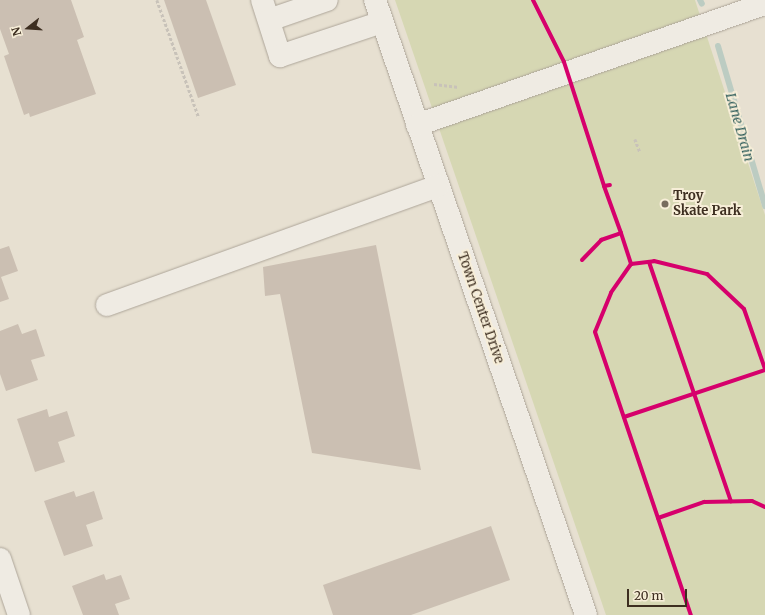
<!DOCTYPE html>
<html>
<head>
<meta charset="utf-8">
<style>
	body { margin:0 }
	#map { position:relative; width:765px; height:615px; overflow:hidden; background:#e7e0d1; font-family:Merriweather,serif }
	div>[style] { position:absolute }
	.green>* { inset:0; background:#d6d7b3 }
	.stream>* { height:6px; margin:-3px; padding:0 3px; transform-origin:3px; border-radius:3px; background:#bcccc2 }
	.building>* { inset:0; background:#cbbfb2 }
	.path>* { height:2.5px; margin-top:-1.25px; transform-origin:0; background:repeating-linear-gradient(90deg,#c8c2b9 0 3px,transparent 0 5px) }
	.roads { filter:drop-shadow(0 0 1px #ada599) drop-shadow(0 0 1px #ada599) }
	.minor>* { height:22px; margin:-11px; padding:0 11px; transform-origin:11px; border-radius:11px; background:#efebe3 }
	.cycleway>* { height:4px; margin:-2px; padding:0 2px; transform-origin:2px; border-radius:2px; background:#d6006c }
	.dots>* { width:11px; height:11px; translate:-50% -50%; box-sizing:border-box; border:2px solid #f7eed8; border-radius:50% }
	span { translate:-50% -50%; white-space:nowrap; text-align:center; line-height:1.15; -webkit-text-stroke:4px #f7eed8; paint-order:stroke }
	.poi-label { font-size:13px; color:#3d2e20; font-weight:700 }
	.left { translate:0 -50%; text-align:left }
	.street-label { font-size:13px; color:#3d2e20 }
	.water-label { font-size:14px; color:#2f5d5a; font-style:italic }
	.north { position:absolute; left:8px; top:8px; width:40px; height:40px; -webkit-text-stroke:3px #f7eed8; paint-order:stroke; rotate:253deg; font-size:11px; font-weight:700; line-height:16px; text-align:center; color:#3d2e20 }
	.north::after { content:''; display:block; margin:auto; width:14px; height:18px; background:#3d2e20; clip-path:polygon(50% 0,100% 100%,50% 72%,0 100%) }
	.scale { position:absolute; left:627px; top:589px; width:60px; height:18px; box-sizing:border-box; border:2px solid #3d2e20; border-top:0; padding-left:5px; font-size:12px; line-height:14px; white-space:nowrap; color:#3d2e20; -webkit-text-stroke:3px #f7eed8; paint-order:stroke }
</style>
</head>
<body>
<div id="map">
	<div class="green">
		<div style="clip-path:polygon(395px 0,695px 0,765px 215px,765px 615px,606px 615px)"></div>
	</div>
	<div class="stream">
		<div style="left:700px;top:0;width:4px;rotate:63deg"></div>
		<div style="left:718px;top:46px;width:167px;rotate:73.6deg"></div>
	</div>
	<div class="building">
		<div style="clip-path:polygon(0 0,71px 0,84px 37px,77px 40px,96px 94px,30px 117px,29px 113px,24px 115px,4px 56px,9px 54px,0 29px)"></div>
		<div style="clip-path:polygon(164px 0,206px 0,236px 85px,198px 98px)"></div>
		<div style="clip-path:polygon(376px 245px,421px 470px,312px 453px,280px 294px,265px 296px,263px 267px)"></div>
		<div style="clip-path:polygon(9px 246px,18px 271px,1px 277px,9px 299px,0 302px,0 249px)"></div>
		<div style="clip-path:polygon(18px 324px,22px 334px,36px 329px,45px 356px,31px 360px,38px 380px,6px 391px,0 374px,0 331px)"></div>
		<div style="clip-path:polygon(47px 409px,49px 417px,67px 411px,75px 436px,58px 442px,65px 462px,35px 472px,17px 419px)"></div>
		<div style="clip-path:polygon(74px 491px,76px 497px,94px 491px,103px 519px,86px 525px,93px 546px,64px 556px,44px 501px)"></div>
		<div style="clip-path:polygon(491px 526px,510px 580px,411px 615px,333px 615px,323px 585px)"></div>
		<div style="clip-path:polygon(104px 574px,106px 580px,121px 575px,130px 599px,115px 604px,119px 615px,83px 615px,72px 586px)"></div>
	</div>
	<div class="path">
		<div style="left:157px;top:0;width:125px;rotate:70.4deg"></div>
		<div style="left:434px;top:84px;width:25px;rotate:7deg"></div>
		<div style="left:635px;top:139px;width:14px;rotate:69deg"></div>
	</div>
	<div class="roads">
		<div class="minor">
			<div style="left:262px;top:0;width:59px;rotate:72.2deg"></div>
			<div style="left:280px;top:56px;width:108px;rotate:-18.4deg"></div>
			<div style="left:375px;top:0;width:650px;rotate:71.06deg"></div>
			<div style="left:269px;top:20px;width:61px;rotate:-19deg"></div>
			<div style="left:417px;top:125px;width:368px;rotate:-19.2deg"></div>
			<div style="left:107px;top:305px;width:352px;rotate:-19.8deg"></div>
			<div style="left:0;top:559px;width:59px;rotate:71.3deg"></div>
		</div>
	</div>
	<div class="cycleway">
		<div style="left:533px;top:0;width:69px;rotate:63.4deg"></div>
		<div style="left:564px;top:62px;width:130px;rotate:72.1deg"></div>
		<div style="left:621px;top:233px;width:33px;rotate:72deg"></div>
		<div style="left:631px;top:264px;width:35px;rotate:125deg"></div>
		<div style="left:611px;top:293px;width:42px;rotate:112.3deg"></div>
		<div style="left:595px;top:332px;width:299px;rotate:71.3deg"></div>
		<div style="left:582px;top:260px;width:28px;rotate:-46deg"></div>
		<div style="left:601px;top:240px;width:21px;rotate:-19deg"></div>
		<div style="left:621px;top:233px;width:50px;rotate:-109.9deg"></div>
		<div style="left:604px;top:186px;width:6px;rotate:-9deg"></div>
		<div style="left:649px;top:262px;width:253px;rotate:71.1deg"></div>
		<div style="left:631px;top:264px;width:23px;rotate:-7deg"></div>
		<div style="left:654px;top:261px;width:55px;rotate:13.8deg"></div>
		<div style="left:707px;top:274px;width:51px;rotate:43.4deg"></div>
		<div style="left:744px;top:309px;width:64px;rotate:70.7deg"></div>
		<div style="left:624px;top:417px;width:149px;rotate:-18.4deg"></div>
		<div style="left:658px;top:518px;width:49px;rotate:-19.2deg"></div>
		<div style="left:704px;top:502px;width:48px;rotate:-1.2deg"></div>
		<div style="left:752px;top:501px;width:14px;rotate:25deg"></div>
	</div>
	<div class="dots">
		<div style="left:665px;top:204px;background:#786c5e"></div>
	</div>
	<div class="poi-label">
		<span class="left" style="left:673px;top:204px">Troy<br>Skate Park</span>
	</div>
	<div class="street-label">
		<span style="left:480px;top:308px;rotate:71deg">Town Center Drive</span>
	</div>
	<div class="water-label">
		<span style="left:740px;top:127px;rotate:74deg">Lane Drain</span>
	</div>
	<div class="north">N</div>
	<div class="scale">20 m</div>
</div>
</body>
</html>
